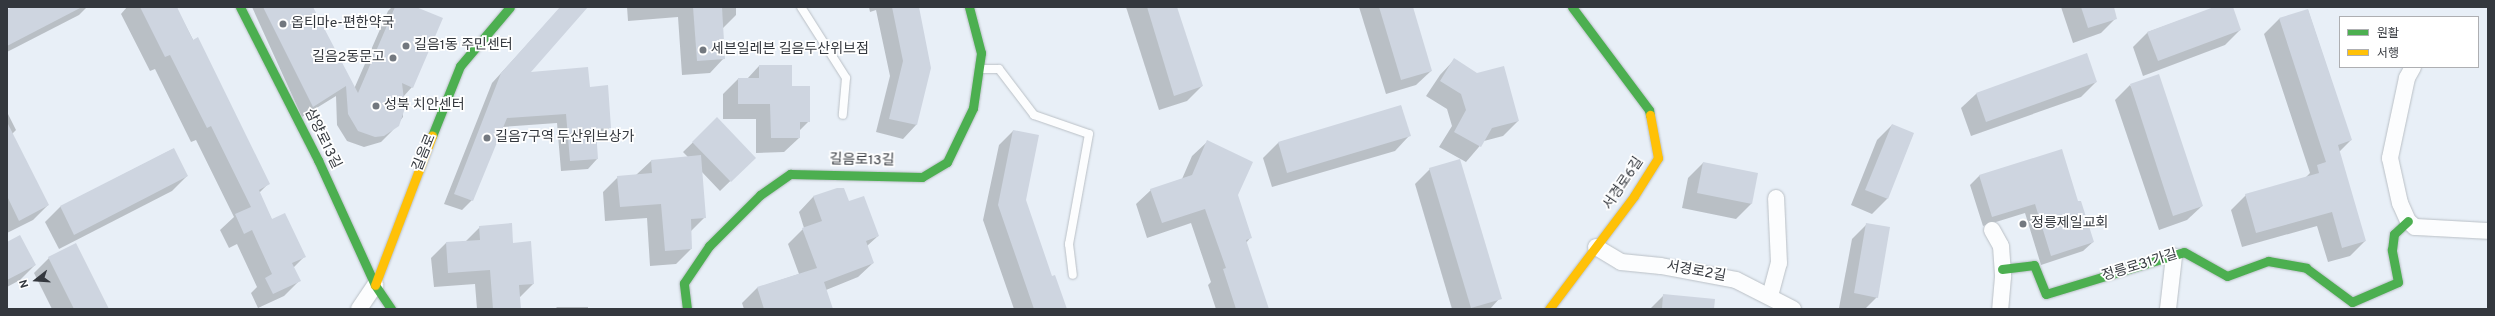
<!DOCTYPE html>
<html>
<head>
<meta charset="utf-8">
<style>
	body { margin:0 }
	#map { position:relative; width:2495px; height:316px; overflow:hidden; background:#e8eff7; font-family:Overpass,"Noto Sans KR",sans-serif }
	div>[style] { position:absolute }
	.shadow>* { inset:0; background:#0003 }
	.building>* { inset:0; background:#ced5e0 }
	.roads { filter:drop-shadow(0 0 1px #bac0c6) drop-shadow(0 0 1px #bac0c6) }
	.lane>* { height:8px; margin:-4px; padding:0 4px; transform-origin:4px; border-radius:4px; background:#fcfdfe }
	.street>* { height:16px; margin:-8px; padding:0 8px; transform-origin:8px; border-radius:8px; background:#fcfdfe }
	.fast>* { height:9px; margin:-4.5px; padding:0 4.5px; transform-origin:4.5px; border-radius:4.5px; background:#4caf50 }
	.slow>* { height:9px; margin:-4.5px; padding:0 4.5px; transform-origin:4.5px; border-radius:4.5px; background:#ffc107 }
	.dots>* { width:11px; height:11px; translate:-50% -50%; box-sizing:border-box; border:2px solid #fff; border-radius:50% }
	span { translate:-50% -50%; white-space:nowrap; text-align:center; line-height:1.15; -webkit-text-stroke:3.5px #fff; paint-order:stroke }
	.poi-label { font-size:14px; color:#34383e }
	.left { translate:0 -50%; text-align:left }
	.right { translate:-100% -50%; text-align:right }
	.street-label { font-size:14px; color:#34383e }
	.frame { position:absolute; inset:0; border:8px solid #34383e; pointer-events:none }
	.legend { position:absolute; left:2339px; top:16px; width:140px; height:52px; box-sizing:border-box; background:#fff; border:1px solid #aeafb2; margin:0; padding:5px 7px; list-style:none; font-size:12px; color:#34383e }
	.legend li { display:flex; align-items:center; gap:8px; height:20px }
	.legend b { width:20px; border:1px solid #aeafb2 }
	.north { position:absolute; left:16px; top:260px; width:40px; height:40px; -webkit-text-stroke:3px #fff; paint-order:stroke; rotate:253deg; font-size:11px; font-weight:700; line-height:16px; text-align:center; color:#34383e }
	.north::after { content:''; display:block; margin:auto; width:14px; height:18px; background:#34383e; clip-path:polygon(50% 0,100% 100%,50% 72%,0 100%) }
</style>
</head>
<body>
<div id="map">
	<div class="shadow">
		<div style="clip-path:polygon(14px 7px,87px 7px,79px 15px,7px 52px,7px 11px)"></div>
		<div style="clip-path:polygon(127px 7px,176px 7px,268px 184px,259px 193px,272px 220px,304px 257px,293px 268px,299px 281px,284px 296px,258px 308px,251px 293px,257px 287px,237px 244px,229px 248px,220px 230px,234px 217px,196px 140px,191px 142px,155px 69px,150px 71px,121px 14px)"></div>
		<div style="clip-path:polygon(252px 7px,312px 7px,354px 89px,388px 11px,392px 7px,414px 7px,412px 87px,403px 97px,403px 117px,392px 131px,381px 142px,364px 147px,347px 141px,337px 125px,336px 96px,302px 117px)"></div>
		<div style="clip-path:polygon(561px 7px,587px 7px,529px 73px,589px 88px,610px 127px,600px 137px,596px 138px,597px 159px,588px 169px,561px 171px,557px 123px,502px 127px,472px 200px,462px 210px,444px 204px,492px 83px)"></div>
		<div style="clip-path:polygon(627px 7px,736px 7px,736px 15px,722px 29px,724px 58px,710px 73px,682px 75px,678px 17px,628px 21px)"></div>
		<div style="clip-path:polygon(869px 7px,918px 7px,930px 68px,916px 125px,903px 139px,876px 132px,890px 76px,876px 10px,870px 12px)"></div>
		<div style="clip-path:polygon(1126px 7px,1175px 7px,1202px 86px,1187px 101px,1159px 110px)"></div>
		<div style="clip-path:polygon(1359px 7px,1412px 7px,1431px 71px,1416px 85px,1386px 94px)"></div>
		<div style="clip-path:polygon(2061px 7px,2113px 7px,2116px 18px,2101px 33px,2073px 43px)"></div>
		<div style="clip-path:polygon(2217px 7px,2232px 7px,2240px 30px,2225px 45px,2143px 76px,2133px 47px,2148px 32px)"></div>
		<div style="clip-path:polygon(2308px 10px,2351px 140px,2339px 152px,2365px 241px,2350px 256px,2328px 262px,2317px 226px,2242px 247px,2231px 210px,2246px 195px,2305px 178px,2310px 173px,2264px 34px,2279px 19px)"></div>
		<div style="clip-path:polygon(1454px 60px,1518px 121px,1503px 136px,1484px 141px,1466px 162px,1439px 147px,1452px 126px,1447px 109px,1426px 96px,1440px 75px)"></div>
		<div style="clip-path:polygon(759px 66px,791px 87px,809px 121px,799px 131px,799px 138px,784px 152px,756px 153px,756px 119px,723px 119px,723px 94px,738px 79px,747px 79px)"></div>
		<div style="clip-path:polygon(2096px 82px,2081px 97px,1971px 136px,1961px 108px,1976px 94px)"></div>
		<div style="clip-path:polygon(2130px 85px,2202px 206px,2187px 220px,2159px 230px,2115px 100px)"></div>
		<div style="clip-path:polygon(1401px 106px,1409px 136px,1395px 151px,1272px 187px,1263px 158px,1278px 143px)"></div>
		<div style="clip-path:polygon(7px 112px,16px 130px,12px 134px,48px 205px,33px 220px,7px 233px)"></div>
		<div style="clip-path:polygon(717px 119px,754px 158px,720px 191px,701px 171px,705px 217px,690px 232px,691px 249px,676px 264px,650px 266px,647px 218px,605px 221px,603px 192px,618px 177px,636px 175px,651px 161px,688px 157px,683px 152px)"></div>
		<div style="clip-path:polygon(1892px 125px,1913px 134px,1887px 199px,1872px 214px,1851px 205px,1877px 140px)"></div>
		<div style="clip-path:polygon(1013px 131px,1025px 200px,1051px 277px,1066px 309px,1014px 309px,983px 220px,999px 145px)"></div>
		<div style="clip-path:polygon(1207px 142px,1237px 195px,1251px 237px,1246px 243px,1267px 309px,1216px 309px,1208px 285px,1211px 282px,1191px 223px,1147px 238px,1136px 204px,1151px 190px,1182px 179px,1192px 156px)"></div>
		<div style="clip-path:polygon(173px 149px,187px 176px,172px 191px,59px 249px,45px 222px,60px 207px)"></div>
		<div style="clip-path:polygon(1703px 163px,1757px 174px,1751px 204px,1736px 219px,1682px 208px,1688px 178px)"></div>
		<div style="clip-path:polygon(1430px 169px,1500px 298px,1490px 309px,1452px 309px,1415px 184px)"></div>
		<div style="clip-path:polygon(1980px 175px,2078px 203px,2093px 242px,2083px 251px,2041px 265px,2025px 213px,1983px 226px,1970px 185px)"></div>
		<div style="clip-path:polygon(837px 189px,878px 236px,867px 246px,873px 263px,858px 277px,826px 290px,832px 309px,744px 309px,742px 303px,757px 288px,799px 274px,788px 244px,804px 228px,799px 212px,813px 197px)"></div>
		<div style="clip-path:polygon(1867px 224px,1877px 297px,1865px 309px,1839px 308px,1852px 239px)"></div>
		<div style="clip-path:polygon(480px 227px,512px 244px,533px 284px,519px 298px,520px 309px,477px 309px,475px 284px,434px 287px,431px 258px,446px 243px,465px 242px)"></div>
		<div style="clip-path:polygon(7px 243px,35px 265px,20px 280px,7px 287px)"></div>
		<div style="clip-path:polygon(49px 258px,108px 309px,52px 309px,34px 273px)"></div>
		<div style="clip-path:polygon(1664px 295px,1691px 309px,1650px 309px)"></div>
		<div style="clip-path:polygon(557px 307px,588px 307px,588px 309px,555px 309px)"></div>
	</div>
	<div class="building">
		<div style="clip-path:polygon(12px 7px,82px 7px,7px 46px,7px 10px)"></div>
		<div style="clip-path:polygon(140px 7px,177px 7px,193px 40px,198px 37px,270px 184px,259px 190px,272px 219px,285px 213px,306px 257px,292px 263px,301px 281px,273px 294px,265px 278px,272px 274px,252px 230px,244px 234px,235px 214px,251px 207px,211px 126px,207px 128px,170px 55px,165px 57px)"></div>
		<div style="clip-path:polygon(263px 7px,313px 7px,358px 93px,395px 7px,416px 7px,443px 18px,413px 88px,402px 83px,405px 108px,399px 126px,384px 136px,375px 137px,358px 131px,348px 114px,346px 86px,313px 107px)"></div>
		<div style="clip-path:polygon(560px 7px,588px 7px,531px 72px,588px 67px,590px 87px,608px 85px,611px 128px,596px 129px,598px 159px,570px 161px,566px 114px,507px 118px,473px 201px,454px 194px,501px 73px)"></div>
		<div style="clip-path:polygon(693px 7px,722px 7px,725px 59px,697px 61px)"></div>
		<div style="clip-path:polygon(892px 7px,919px 7px,931px 68px,917px 125px,889px 119px,903px 61px)"></div>
		<div style="clip-path:polygon(1147px 7px,1177px 7px,1203px 86px,1174px 96px)"></div>
		<div style="clip-path:polygon(1379px 7px,1413px 7px,1432px 71px,1401px 80px)"></div>
		<div style="clip-path:polygon(2081px 7px,2114px 7px,2117px 19px,2088px 28px)"></div>
		<div style="clip-path:polygon(2214px 7px,2233px 7px,2241px 30px,2158px 61px,2147px 32px)"></div>
		<div style="clip-path:polygon(2308px 9px,2352px 140px,2338px 145px,2366px 241px,2342px 248px,2332px 212px,2256px 233px,2245px 194px,2319px 173px,2317px 165px,2326px 162px,2279px 18px)"></div>
		<div style="clip-path:polygon(2087px 53px,2097px 82px,1986px 122px,1976px 93px)"></div>
		<div style="clip-path:polygon(1454px 58px,1477px 73px,1504px 66px,1519px 121px,1492px 128px,1481px 147px,1454px 132px,1466px 110px,1461px 94px,1440px 81px)"></div>
		<div style="clip-path:polygon(759px 65px,792px 65px,792px 86px,810px 86px,810px 122px,800px 122px,800px 138px,771px 138px,770px 104px,738px 104px,738px 78px,759px 78px)"></div>
		<div style="clip-path:polygon(2159px 74px,2203px 206px,2173px 216px,2130px 84px)"></div>
		<div style="clip-path:polygon(1401px 105px,1411px 136px,1287px 173px,1278px 142px)"></div>
		<div style="clip-path:polygon(717px 117px,756px 158px,731px 182px,692px 142px)"></div>
		<div style="clip-path:polygon(7px 122px,49px 205px,19px 221px,7px 196px)"></div>
		<div style="clip-path:polygon(1892px 124px,1914px 133px,1888px 199px,1865px 190px)"></div>
		<div style="clip-path:polygon(1013px 130px,1039px 135px,1026px 200px,1052px 276px,1055px 275px,1067px 309px,1034px 309px,998px 205px)"></div>
		<div style="clip-path:polygon(1207px 140px,1253px 162px,1238px 195px,1252px 238px,1246px 240px,1269px 309px,1236px 309px,1223px 269px,1226px 268px,1205px 209px,1162px 223px,1150px 189px,1192px 175px)"></div>
		<div style="clip-path:polygon(174px 148px,188px 176px,74px 235px,60px 206px)"></div>
		<div style="clip-path:polygon(2062px 149px,2078px 201px,2081px 201px,2094px 242px,2051px 256px,2035px 204px,1992px 217px,1979px 175px)"></div>
		<div style="clip-path:polygon(701px 155px,706px 218px,691px 219px,692px 249px,665px 251px,661px 204px,620px 207px,617px 176px,652px 173px,651px 160px)"></div>
		<div style="clip-path:polygon(1460px 159px,1502px 299px,1471px 308px,1429px 168px)"></div>
		<div style="clip-path:polygon(1703px 162px,1758px 173px,1752px 204px,1697px 193px)"></div>
		<div style="clip-path:polygon(837px 188px,844px 188px,849px 201px,864px 196px,879px 236px,866px 241px,874px 263px,824px 282px,833px 309px,764px 309px,757px 287px,817px 268px,802px 228px,822px 221px,813px 196px)"></div>
		<div style="clip-path:polygon(512px 223px,513px 243px,531px 241px,534px 284px,519px 285px,521px 309px,493px 309px,490px 270px,448px 273px,446px 242px,480px 240px,479px 226px)"></div>
		<div style="clip-path:polygon(1866px 223px,1890px 227px,1878px 298px,1854px 293px)"></div>
		<div style="clip-path:polygon(20px 235px,36px 265px,7px 280px,7px 242px)"></div>
		<div style="clip-path:polygon(76px 243px,109px 309px,74px 309px,48px 257px)"></div>
		<div style="clip-path:polygon(1663px 294px,1715px 299px,1714px 309px,1662px 309px)"></div>
	</div>
	<div class="roads">
		<div class="lane">
			<div style="left:801px;top:7px;width:84px;rotate:57.6deg"></div>
			<div style="left:846px;top:78px;width:37px;rotate:95deg"></div>
			<div style="left:979px;top:69px;width:20px"></div>
			<div style="left:999px;top:69px;width:58px;rotate:52.7deg"></div>
			<div style="left:1034px;top:115px;width:58px;rotate:19.1deg"></div>
			<div style="left:1089px;top:134px;width:112px;rotate:100.3deg"></div>
			<div style="left:1069px;top:244px;width:31px;rotate:83deg"></div>
		</div>
		<div class="street">
			<div style="left:2413px;top:67px;width:13px;rotate:119deg"></div>
			<div style="left:2407px;top:78px;width:82px;rotate:102deg"></div>
			<div style="left:2390px;top:158px;width:46px;rotate:77.5deg"></div>
			<div style="left:2400px;top:203px;width:20px;rotate:66deg"></div>
			<div style="left:2408px;top:221px;width:9px;rotate:41deg"></div>
			<div style="left:2415px;top:227px;width:73px;rotate:3.1deg"></div>
			<div style="left:1992px;top:230px;width:18px;rotate:61deg"></div>
			<div style="left:2001px;top:246px;width:31px;rotate:86deg"></div>
			<div style="left:2003px;top:277px;width:32px;rotate:95deg"></div>
			<div style="left:1596px;top:247px;width:29px;rotate:31deg"></div>
			<div style="left:1621px;top:262px;width:40px;rotate:5.7deg"></div>
			<div style="left:1661px;top:266px;width:76px;rotate:10.6deg"></div>
			<div style="left:1736px;top:280px;width:64px;rotate:27deg"></div>
			<div style="left:1770px;top:296px;width:34px;rotate:-75deg"></div>
			<div style="left:1779px;top:263px;width:65px;rotate:-92.6deg"></div>
			<div style="left:359px;top:309px;width:29px;rotate:-56deg"></div>
			<div style="left:2168px;top:309px;width:53px;rotate:-83.5deg"></div>
		</div>
		<div class="fast">
			<div style="left:240px;top:7px;width:172px;rotate:63deg"></div>
			<div style="left:318px;top:160px;width:137px;rotate:65.5deg"></div>
			<div style="left:375px;top:285px;width:29px;rotate:56deg"></div>
			<div style="left:1572px;top:7px;width:129px;rotate:53.2deg"></div>
			<div style="left:1649px;top:110px;width:5px;rotate:79deg"></div>
			<div style="left:432px;top:136px;width:75px;rotate:-68.2deg"></div>
			<div style="left:460px;top:66px;width:77px;rotate:-49.7deg"></div>
			<div style="left:2002px;top:269px;width:32px;rotate:-7deg"></div>
			<div style="left:2034px;top:265px;width:31px;rotate:68deg"></div>
			<div style="left:2046px;top:294px;width:144px;rotate:-16.9deg"></div>
			<div style="left:2184px;top:252px;width:49px;rotate:29.2deg"></div>
			<div style="left:2227px;top:276px;width:44px;rotate:-20.1deg"></div>
			<div style="left:2268px;top:261px;width:39px;rotate:10deg"></div>
			<div style="left:2306px;top:268px;width:57px;rotate:36.5deg"></div>
			<div style="left:2352px;top:302px;width:50px;rotate:-23.5deg"></div>
			<div style="left:2398px;top:282px;width:33px;rotate:-101deg"></div>
			<div style="left:2392px;top:250px;width:16px;rotate:-83deg"></div>
			<div style="left:2394px;top:234px;width:19px;rotate:-43deg"></div>
			<div style="left:687px;top:309px;width:26px;rotate:-97deg"></div>
			<div style="left:684px;top:283px;width:45px;rotate:-56deg"></div>
			<div style="left:709px;top:246px;width:72px;rotate:-45deg"></div>
			<div style="left:760px;top:195px;width:37px;rotate:-35deg"></div>
			<div style="left:790px;top:174px;width:132px;rotate:1.3deg"></div>
			<div style="left:922px;top:177px;width:29px;rotate:-31deg"></div>
			<div style="left:947px;top:162px;width:60px;rotate:-64.3deg"></div>
			<div style="left:973px;top:108px;width:56px;rotate:-81.7deg"></div>
			<div style="left:981px;top:53px;width:48px;rotate:-104.6deg"></div>
		</div>
		<div class="slow">
			<div style="left:375px;top:285px;width:160px;rotate:-69.1deg"></div>
			<div style="left:1549px;top:309px;width:141px;rotate:-53deg"></div>
			<div style="left:1634px;top:196px;width:45px;rotate:-57.7deg"></div>
			<div style="left:1658px;top:158px;width:44px;rotate:-100.5deg"></div>
		</div>
	</div>
	<div class="dots">
		<div style="left:283px;top:24px;background:#73787f"></div>
		<div style="left:406px;top:46px;background:#73787f"></div>
		<div style="left:703px;top:50px;background:#73787f"></div>
		<div style="left:393px;top:58px;background:#73787f"></div>
		<div style="left:376px;top:106px;background:#73787f"></div>
		<div style="left:487px;top:138px;background:#73787f"></div>
		<div style="left:2023px;top:224px;background:#73787f"></div>
	</div>
	<div class="poi-label">
		<span class="left" style="left:291px;top:24px">옵티마e-편한약국</span>
		<span class="left" style="left:414px;top:46px">길음1동 주민센터</span>
		<span class="left" style="left:711px;top:50px">세븐일레븐 길음두산위브점</span>
		<span class="right" style="left:385px;top:58px">길음2동문고</span>
		<span class="left" style="left:384px;top:106px">성북 치안센터</span>
		<span class="left" style="left:495px;top:138px">길음7구역 두산위브상가</span>
		<span class="left" style="left:2031px;top:224px">정릉제일교회</span>
	</div>
	<div class="street-label">
		<span style="left:322px;top:139px;rotate:64deg">삼양로13길</span>
		<span style="left:425px;top:153px;rotate:-68deg">길음로</span>
		<span style="left:862px;top:161px;rotate:1deg">길음로13길</span>
		<span style="left:1624px;top:184px;rotate:-56deg">서경로6길</span>
		<span style="left:2140px;top:266px;rotate:-17deg">정릉로31가길</span>
		<span style="left:1696px;top:272px;rotate:10deg">서경로2길</span>
	</div>
	<div class="frame"></div>
	<ul class="legend">
	<li><b style="height:5px;background:#4caf50"></b>원활</li>
	<li><b style="height:5px;background:#ffc107"></b>서행</li>
	</ul>
	<div class="north">N</div>
</div>
</body>
</html>
